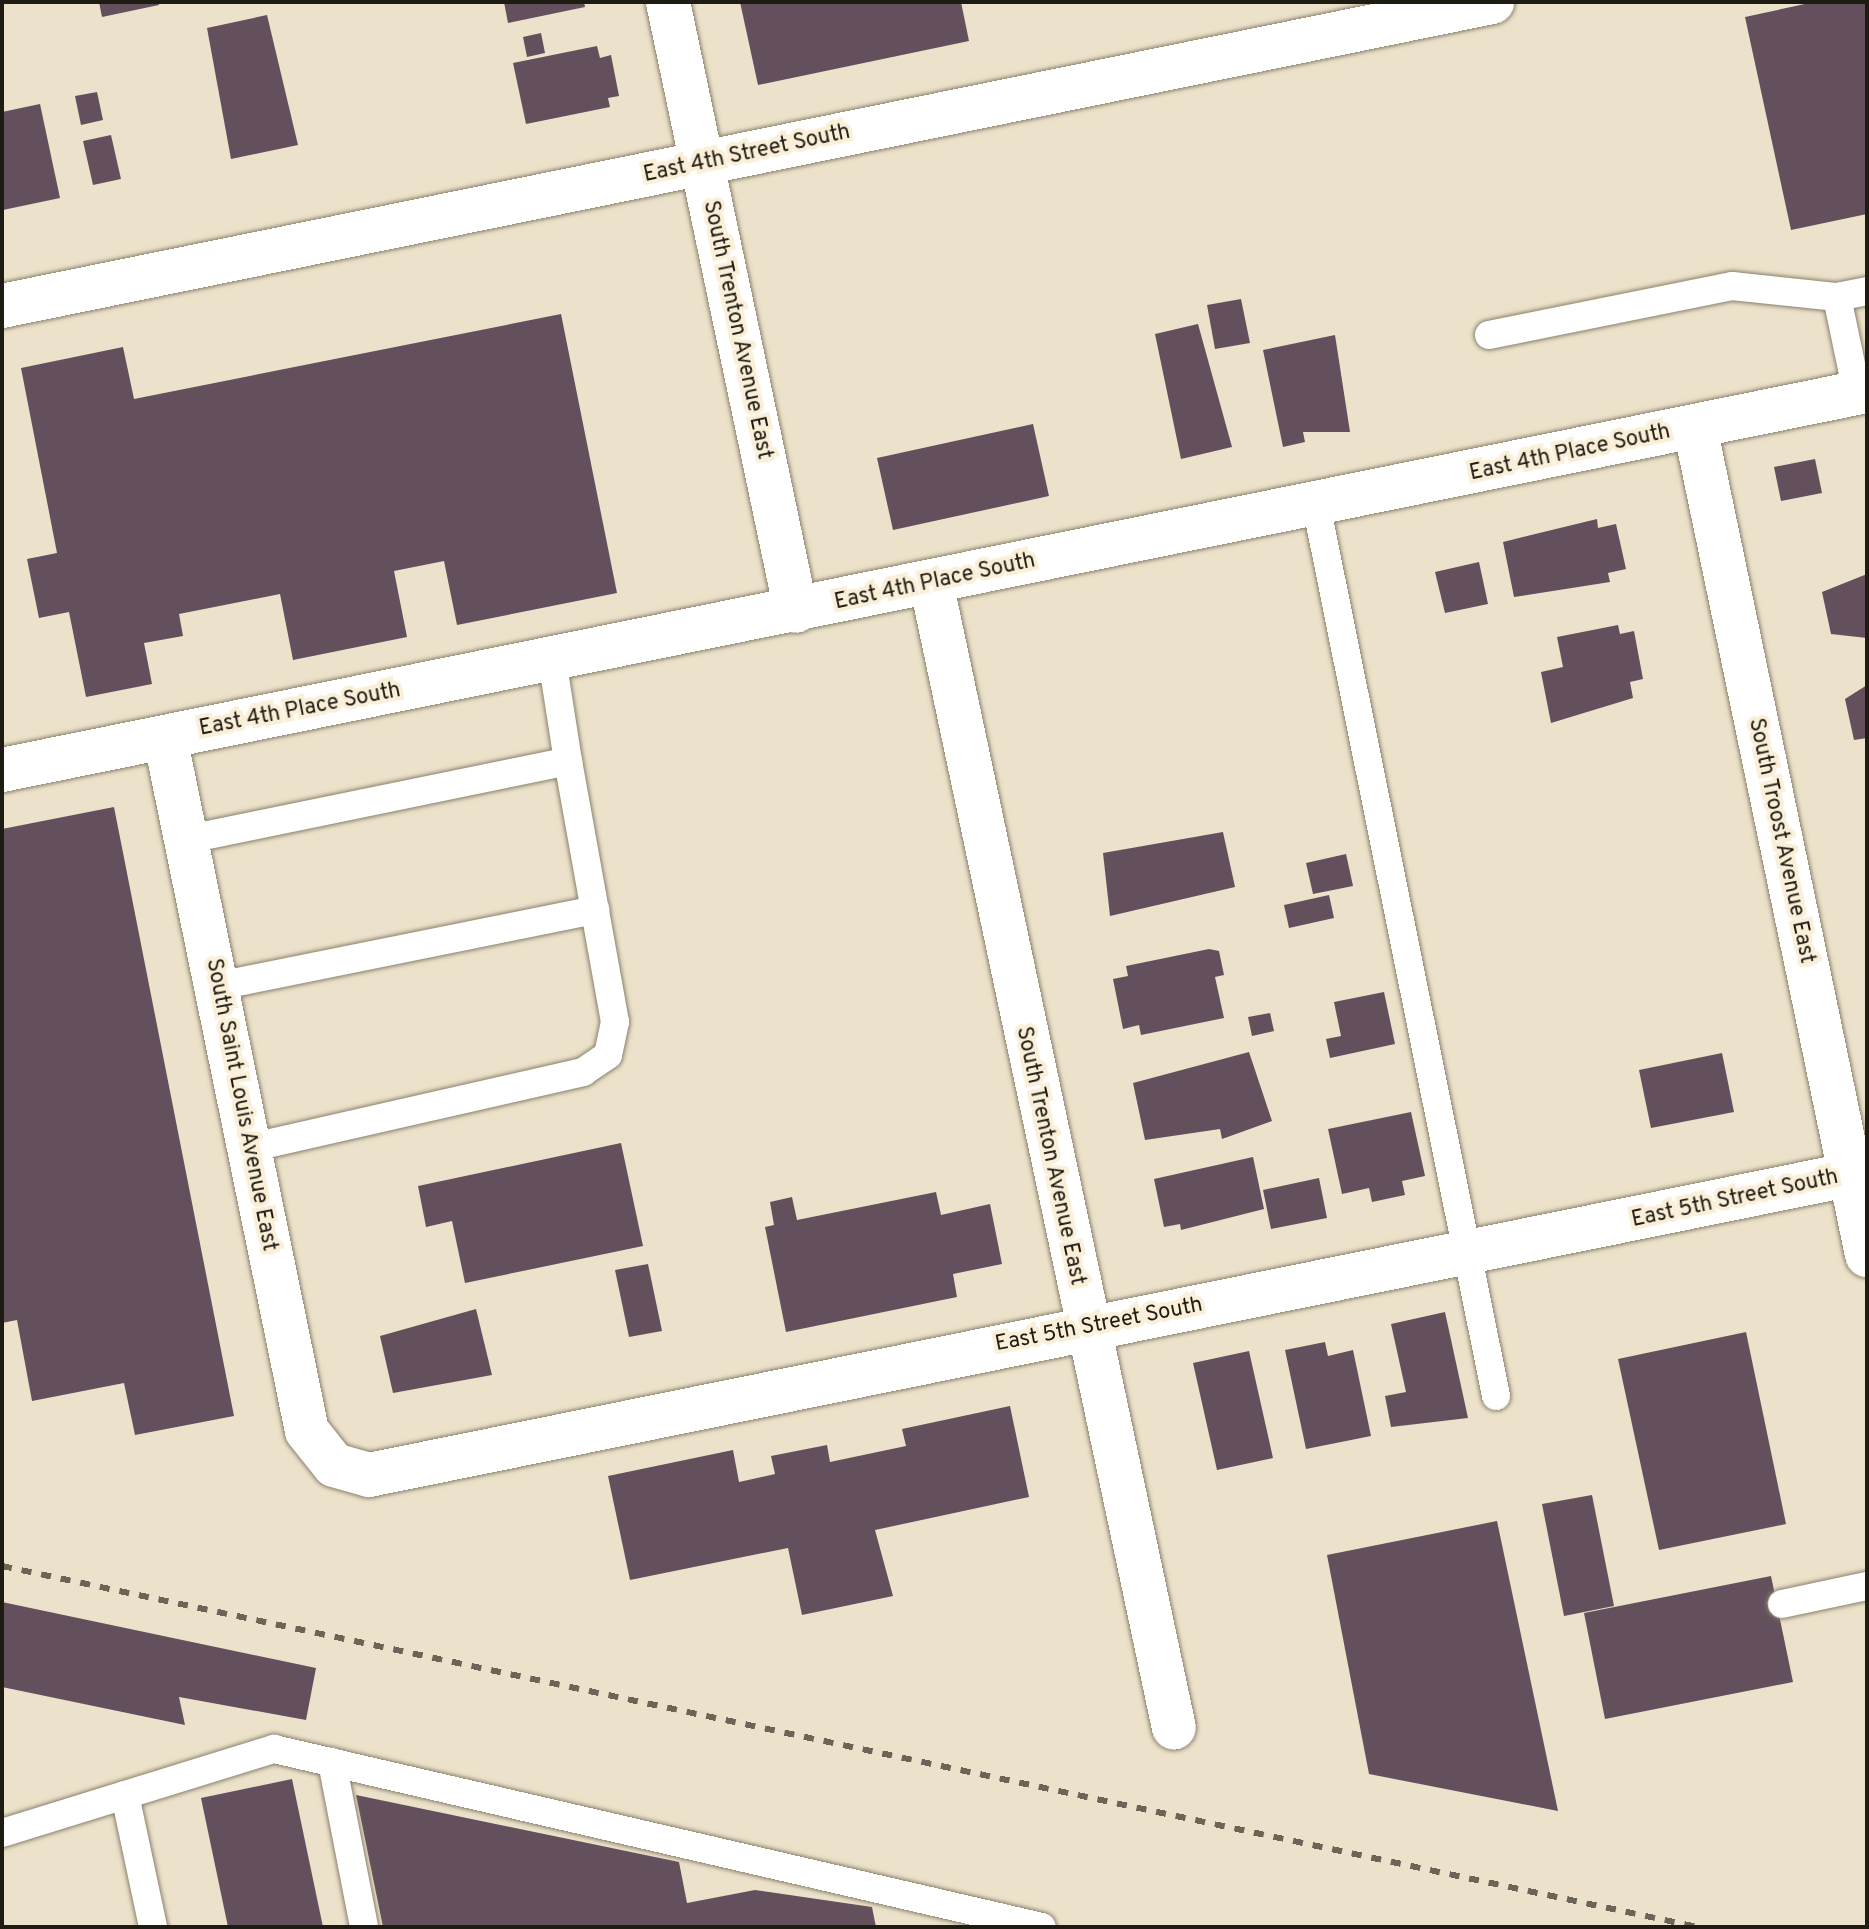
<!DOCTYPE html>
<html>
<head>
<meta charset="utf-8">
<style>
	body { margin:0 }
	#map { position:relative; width:1869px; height:1929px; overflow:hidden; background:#ece2cb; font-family:Overpass,sans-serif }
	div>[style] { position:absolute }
	.building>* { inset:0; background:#63505c }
	.roads { filter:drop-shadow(0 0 2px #8b816c) drop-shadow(0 0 2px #8b816c) }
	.service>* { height:28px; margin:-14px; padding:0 14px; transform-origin:14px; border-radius:14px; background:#fff }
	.minor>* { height:44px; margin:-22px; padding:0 22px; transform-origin:22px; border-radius:22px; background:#fff }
	.rail>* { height:6px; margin-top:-3px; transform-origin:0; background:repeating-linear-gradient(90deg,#6b6558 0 10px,transparent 0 20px) }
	span { translate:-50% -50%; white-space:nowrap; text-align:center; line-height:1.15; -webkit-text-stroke:8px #faefd8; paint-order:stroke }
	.street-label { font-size:22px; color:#1e1b13 }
	.frame { position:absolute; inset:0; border:4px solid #1e1b13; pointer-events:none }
</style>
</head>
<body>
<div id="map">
	<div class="building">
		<div style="clip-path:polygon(99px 2px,158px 2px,159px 5px,102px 17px)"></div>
		<div style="clip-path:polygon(504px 2px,584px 2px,585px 7px,508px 23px)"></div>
		<div style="clip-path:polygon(740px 2px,961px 2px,969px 41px,758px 85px)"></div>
		<div style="clip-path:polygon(1814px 2px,1867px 2px,1867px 214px,1791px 230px,1745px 17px)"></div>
		<div style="clip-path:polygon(267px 15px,298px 145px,231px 159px,207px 28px)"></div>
		<div style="clip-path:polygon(541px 33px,545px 53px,527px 57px,523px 37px)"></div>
		<div style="clip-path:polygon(597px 46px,600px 58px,611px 55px,619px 96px,608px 98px,610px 107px,526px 124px,513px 63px)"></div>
		<div style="clip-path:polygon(97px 92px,103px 120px,81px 125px,75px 96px)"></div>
		<div style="clip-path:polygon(40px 104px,60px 198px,3px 210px,2px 112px)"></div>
		<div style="clip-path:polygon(111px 135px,121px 179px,93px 185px,83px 141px)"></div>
		<div style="clip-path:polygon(1241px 299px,1250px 343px,1215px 349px,1207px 305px)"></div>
		<div style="clip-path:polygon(561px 314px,617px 593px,457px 625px,444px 561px,394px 571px,407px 637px,293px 660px,280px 594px,179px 614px,183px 636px,144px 643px,152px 684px,86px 697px,69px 612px,39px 618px,27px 559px,57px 553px,21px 368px,123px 347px,134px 399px)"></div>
		<div style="clip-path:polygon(1198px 324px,1232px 447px,1181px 459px,1155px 334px)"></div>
		<div style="clip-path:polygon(1335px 335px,1350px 432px,1303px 432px,1305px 442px,1283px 447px,1263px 350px)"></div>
		<div style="clip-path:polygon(1033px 424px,1049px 496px,893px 530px,877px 458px)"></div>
		<div style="clip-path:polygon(1815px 459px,1822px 493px,1781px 501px,1774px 467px)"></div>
		<div style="clip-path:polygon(1597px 519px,1598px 528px,1616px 524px,1626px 569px,1608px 573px,1610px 582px,1514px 597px,1503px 542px)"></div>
		<div style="clip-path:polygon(1479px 562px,1488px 604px,1445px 613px,1435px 572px)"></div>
		<div style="clip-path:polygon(1867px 574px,1867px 638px,1831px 634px,1822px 592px)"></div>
		<div style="clip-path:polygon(1618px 625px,1620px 634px,1634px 631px,1643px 679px,1630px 682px,1633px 698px,1551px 723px,1541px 672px,1563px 667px,1557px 637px)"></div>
		<div style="clip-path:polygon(1867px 685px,1867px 738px,1854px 740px,1845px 699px)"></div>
		<div style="clip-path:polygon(114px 807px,234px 1416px,135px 1435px,124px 1383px,32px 1401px,17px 1320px,2px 1323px,2px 829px)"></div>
		<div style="clip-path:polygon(1223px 832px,1235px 887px,1110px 916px,1103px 853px)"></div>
		<div style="clip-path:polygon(1346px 854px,1353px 886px,1313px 894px,1306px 863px)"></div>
		<div style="clip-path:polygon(1329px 895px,1334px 918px,1289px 928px,1284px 905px)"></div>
		<div style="clip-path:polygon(1209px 949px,1219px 951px,1224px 975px,1215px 977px,1224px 1018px,1141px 1035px,1139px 1025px,1123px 1029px,1113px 979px,1128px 976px,1126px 966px)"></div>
		<div style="clip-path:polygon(1384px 992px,1395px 1044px,1330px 1058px,1326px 1039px,1341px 1036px,1334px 1002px)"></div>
		<div style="clip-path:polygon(1270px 1013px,1274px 1031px,1252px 1036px,1248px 1017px)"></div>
		<div style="clip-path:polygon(1249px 1052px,1272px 1121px,1222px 1139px,1220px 1129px,1145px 1140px,1133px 1083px)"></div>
		<div style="clip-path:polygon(1722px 1053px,1734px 1112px,1651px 1128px,1639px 1070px)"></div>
		<div style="clip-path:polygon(1411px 1112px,1425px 1176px,1402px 1181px,1405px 1195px,1372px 1202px,1369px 1188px,1342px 1194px,1328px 1129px)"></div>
		<div style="clip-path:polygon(621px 1143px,643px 1246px,465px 1283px,452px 1221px,426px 1227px,418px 1186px)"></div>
		<div style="clip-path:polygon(1253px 1157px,1264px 1209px,1181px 1230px,1180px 1224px,1164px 1227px,1154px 1179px)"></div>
		<div style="clip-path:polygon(1319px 1178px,1327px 1218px,1271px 1229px,1263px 1190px)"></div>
		<div style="clip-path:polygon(936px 1192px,941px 1215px,990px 1204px,1002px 1264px,953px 1274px,957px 1297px,786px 1332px,765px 1227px,774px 1225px,770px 1202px,792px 1197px,797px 1220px)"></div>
		<div style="clip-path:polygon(648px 1264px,662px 1331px,629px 1337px,615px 1270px)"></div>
		<div style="clip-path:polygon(476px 1309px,492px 1375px,393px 1393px,380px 1336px)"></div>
		<div style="clip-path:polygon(1445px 1312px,1468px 1418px,1391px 1427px,1385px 1396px,1406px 1392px,1391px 1324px)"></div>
		<div style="clip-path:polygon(1746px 1332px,1786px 1524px,1659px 1550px,1618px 1359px)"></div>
		<div style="clip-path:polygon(1325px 1342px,1328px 1356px,1353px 1350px,1371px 1436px,1306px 1449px,1285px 1350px)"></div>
		<div style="clip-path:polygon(1249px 1351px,1273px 1458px,1217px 1470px,1193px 1363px)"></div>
		<div style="clip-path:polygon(1010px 1406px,1029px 1497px,875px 1530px,893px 1596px,802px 1615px,788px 1548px,630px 1580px,608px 1476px,733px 1450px,739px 1482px,775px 1474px,771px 1456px,827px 1445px,830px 1462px,906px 1446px,902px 1429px)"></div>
		<div style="clip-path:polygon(1592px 1495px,1614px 1606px,1564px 1616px,1542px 1504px)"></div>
		<div style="clip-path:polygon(1497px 1521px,1558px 1811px,1369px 1774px,1327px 1555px)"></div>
		<div style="clip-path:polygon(1771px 1576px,1793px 1682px,1605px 1719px,1584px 1613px)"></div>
		<div style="clip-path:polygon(2px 1602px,316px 1668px,306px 1720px,179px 1697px,185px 1725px,2px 1687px)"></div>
		<div style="clip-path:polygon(292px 1779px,323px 1927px,228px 1927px,201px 1798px)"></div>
		<div style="clip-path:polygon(356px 1795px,679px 1862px,687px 1903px,755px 1890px,872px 1907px,876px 1927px,383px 1927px)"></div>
	</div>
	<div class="roads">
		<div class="service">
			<div style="left:1837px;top:297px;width:98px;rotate:78.2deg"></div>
			<div style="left:1489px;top:335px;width:248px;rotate:-11.4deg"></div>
			<div style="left:1732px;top:286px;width:106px;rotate:6deg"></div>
			<div style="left:1837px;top:297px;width:31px;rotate:-11deg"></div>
			<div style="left:1316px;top:504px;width:910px;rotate:78.59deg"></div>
			<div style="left:189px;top:839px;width:387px;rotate:-11.6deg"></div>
			<div style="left:568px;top:761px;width:103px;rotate:-98.9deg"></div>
			<div style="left:218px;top:986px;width:385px;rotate:-11.4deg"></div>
			<div style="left:249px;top:1148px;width:343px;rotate:-12.8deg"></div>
			<div style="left:583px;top:1072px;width:30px;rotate:-34deg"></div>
			<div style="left:608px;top:1055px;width:34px;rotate:-78deg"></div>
			<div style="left:615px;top:1022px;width:265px;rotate:-100.2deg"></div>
			<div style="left:1782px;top:1604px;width:87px;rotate:-12deg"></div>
			<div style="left:332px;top:1762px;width:168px;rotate:79deg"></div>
			<div style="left:125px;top:1795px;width:135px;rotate:78deg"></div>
			<div style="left:2px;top:1833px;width:285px;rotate:-17.2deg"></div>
			<div style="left:274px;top:1749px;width:788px;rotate:13.05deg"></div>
		</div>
		<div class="minor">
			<div style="left:668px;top:2px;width:622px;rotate:78.13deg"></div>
			<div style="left:2px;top:306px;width:1521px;rotate:-11.53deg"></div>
			<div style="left:1695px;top:427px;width:846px;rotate:78.26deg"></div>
			<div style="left:931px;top:582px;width:1171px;rotate:78.03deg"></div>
			<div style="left:165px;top:737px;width:708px;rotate:78.44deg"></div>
			<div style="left:307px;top:1431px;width:43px;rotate:51.5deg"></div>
			<div style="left:334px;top:1465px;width:36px;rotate:16deg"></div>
			<div style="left:369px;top:1475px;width:1529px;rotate:-11.47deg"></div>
			<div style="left:2px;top:770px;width:1903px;rotate:-11.49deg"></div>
		</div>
	</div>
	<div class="rail">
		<div style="left:2px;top:1566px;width:1734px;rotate:12.02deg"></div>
	</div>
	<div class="street-label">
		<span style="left:747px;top:154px;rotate:-12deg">East 4th Street South</span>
		<span style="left:737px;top:330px;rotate:78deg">South Trenton Avenue East</span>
		<span style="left:1570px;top:453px;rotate:-12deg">East 4th Place South</span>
		<span style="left:935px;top:582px;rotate:-12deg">East 4th Place South</span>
		<span style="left:300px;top:710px;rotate:-11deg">East 4th Place South</span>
		<span style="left:1781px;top:841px;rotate:78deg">South Troost Avenue East</span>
		<span style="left:241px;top:1105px;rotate:79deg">South Saint Louis Avenue East</span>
		<span style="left:1050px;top:1156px;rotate:78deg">South Trenton Avenue East</span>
		<span style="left:1735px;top:1199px;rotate:-12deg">East 5th Street South</span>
		<span style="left:1099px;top:1325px;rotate:-11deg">East 5th Street South</span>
	</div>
	<div class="frame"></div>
</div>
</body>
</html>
